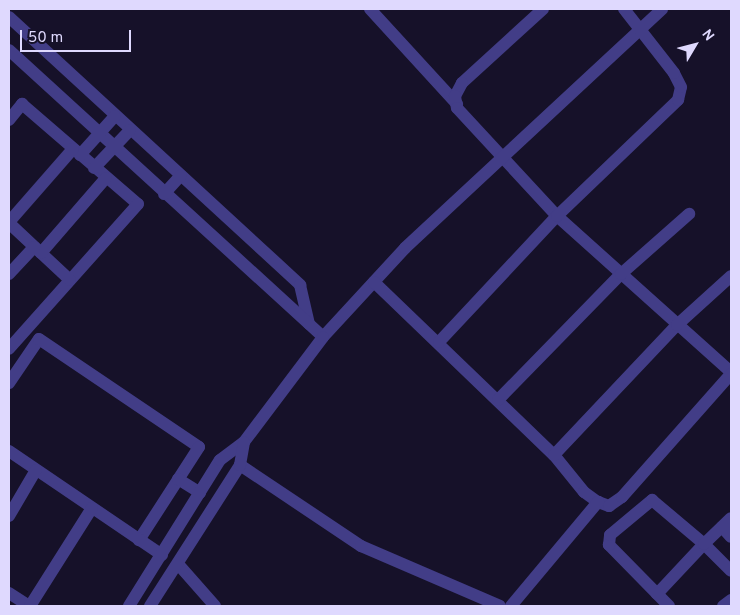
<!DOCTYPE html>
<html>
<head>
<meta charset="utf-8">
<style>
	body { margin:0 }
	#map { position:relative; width:740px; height:615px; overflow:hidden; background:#161129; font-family:Overpass,sans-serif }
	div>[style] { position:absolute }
	.minor>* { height:12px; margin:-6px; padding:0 6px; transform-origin:6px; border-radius:6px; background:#423d87 }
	span { translate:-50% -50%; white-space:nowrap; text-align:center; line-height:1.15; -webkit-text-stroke:5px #161129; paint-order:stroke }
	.frame { position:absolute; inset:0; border:10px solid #dfd9fe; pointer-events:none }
	.north { position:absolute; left:670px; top:20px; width:50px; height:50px; -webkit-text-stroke:4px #161129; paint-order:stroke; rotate:53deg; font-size:14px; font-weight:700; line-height:20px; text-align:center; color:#dfd9fe }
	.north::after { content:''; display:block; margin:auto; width:18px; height:22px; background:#dfd9fe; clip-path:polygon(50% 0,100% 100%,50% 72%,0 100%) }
	.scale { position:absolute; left:20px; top:30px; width:111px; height:22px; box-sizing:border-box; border:2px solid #dfd9fe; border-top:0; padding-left:6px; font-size:15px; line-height:18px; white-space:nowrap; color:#dfd9fe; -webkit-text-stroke:4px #161129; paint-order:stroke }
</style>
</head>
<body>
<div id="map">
	<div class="minor">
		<div style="left:370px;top:9px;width:129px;rotate:47.5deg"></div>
		<div style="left:543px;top:9px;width:110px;rotate:137.6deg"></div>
		<div style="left:462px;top:83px;width:15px;rotate:118deg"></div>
		<div style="left:455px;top:96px;width:12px;rotate:81deg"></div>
		<div style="left:457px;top:108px;width:147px;rotate:47.2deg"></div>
		<div style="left:557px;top:216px;width:234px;rotate:41.9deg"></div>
		<div style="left:9px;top:17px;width:396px;rotate:42.6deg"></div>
		<div style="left:300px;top:285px;width:40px;rotate:77deg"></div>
		<div style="left:9px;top:50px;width:425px;rotate:42.4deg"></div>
		<div style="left:323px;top:337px;width:121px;rotate:-47.3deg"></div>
		<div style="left:405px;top:248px;width:351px;rotate:-42.9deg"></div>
		<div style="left:9px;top:120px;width:21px;rotate:-51deg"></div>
		<div style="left:22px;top:104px;width:153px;rotate:40.8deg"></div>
		<div style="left:138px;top:204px;width:194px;rotate:131.7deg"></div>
		<div style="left:80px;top:155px;width:52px;rotate:-48.1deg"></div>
		<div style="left:94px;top:168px;width:52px;rotate:-46.5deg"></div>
		<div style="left:164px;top:194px;width:25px;rotate:-48deg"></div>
		<div style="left:9px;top:222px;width:97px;rotate:-48.8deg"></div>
		<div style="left:9px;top:223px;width:83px;rotate:43.1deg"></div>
		<div style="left:41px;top:253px;width:99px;rotate:-49.1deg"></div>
		<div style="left:9px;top:274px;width:37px;rotate:-47deg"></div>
		<div style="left:374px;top:282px;width:250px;rotate:43.9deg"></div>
		<div style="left:554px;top:455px;width:48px;rotate:51deg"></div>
		<div style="left:584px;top:492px;width:17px;rotate:36deg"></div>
		<div style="left:598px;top:502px;width:12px;rotate:20deg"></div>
		<div style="left:609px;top:506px;width:16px;rotate:-35deg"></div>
		<div style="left:622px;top:497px;width:164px;rotate:-48.5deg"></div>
		<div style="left:439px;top:342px;width:173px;rotate:-46.9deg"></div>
		<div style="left:557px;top:216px;width:168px;rotate:-43.8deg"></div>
		<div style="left:678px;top:100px;width:13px;rotate:-77deg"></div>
		<div style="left:681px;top:87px;width:16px;rotate:-117deg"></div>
		<div style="left:674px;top:73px;width:81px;rotate:-128deg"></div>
		<div style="left:9px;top:383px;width:53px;rotate:-55.7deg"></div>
		<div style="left:39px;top:339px;width:193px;rotate:34deg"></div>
		<div style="left:199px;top:447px;width:111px;rotate:122.8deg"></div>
		<div style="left:498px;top:400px;width:176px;rotate:-45.7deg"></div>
		<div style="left:621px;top:274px;width:91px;rotate:-41.4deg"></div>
		<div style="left:9px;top:451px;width:185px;rotate:34.2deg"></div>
		<div style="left:554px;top:455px;width:179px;rotate:-46.6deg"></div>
		<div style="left:677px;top:325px;width:73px;rotate:-42.2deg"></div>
		<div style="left:240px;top:465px;width:146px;rotate:33.8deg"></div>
		<div style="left:361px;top:546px;width:151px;rotate:23.3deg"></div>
		<div style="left:178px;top:479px;width:26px;rotate:32deg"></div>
		<div style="left:9px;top:516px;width:53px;rotate:-59.6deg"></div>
		<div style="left:722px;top:527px;width:13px;rotate:48deg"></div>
		<div style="left:178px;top:564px;width:56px;rotate:48.6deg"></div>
		<div style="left:9px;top:593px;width:24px;rotate:33deg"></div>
		<div style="left:657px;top:594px;width:69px;rotate:-46.8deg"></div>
		<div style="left:704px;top:544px;width:38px;rotate:45deg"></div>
		<div style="left:30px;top:606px;width:116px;rotate:-57.7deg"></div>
		<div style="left:129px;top:606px;width:172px;rotate:-58.1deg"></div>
		<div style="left:220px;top:460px;width:30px;rotate:-37deg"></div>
		<div style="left:244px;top:442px;width:131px;rotate:-53deg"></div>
		<div style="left:150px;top:606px;width:167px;rotate:-57.4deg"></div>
		<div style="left:240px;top:465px;width:23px;rotate:-80deg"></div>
		<div style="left:511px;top:606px;width:136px;rotate:-50.1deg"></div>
		<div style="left:669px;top:606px;width:86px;rotate:-134.5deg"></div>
		<div style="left:609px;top:545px;width:10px;rotate:-84deg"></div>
		<div style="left:610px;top:535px;width:55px;rotate:-39.8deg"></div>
		<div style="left:652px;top:500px;width:68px;rotate:40.2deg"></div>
		<div style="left:704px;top:544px;width:37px;rotate:-44deg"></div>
		<div style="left:723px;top:606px;width:10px;rotate:-37deg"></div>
	</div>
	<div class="frame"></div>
	<div class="north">N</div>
	<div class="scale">50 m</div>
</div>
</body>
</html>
